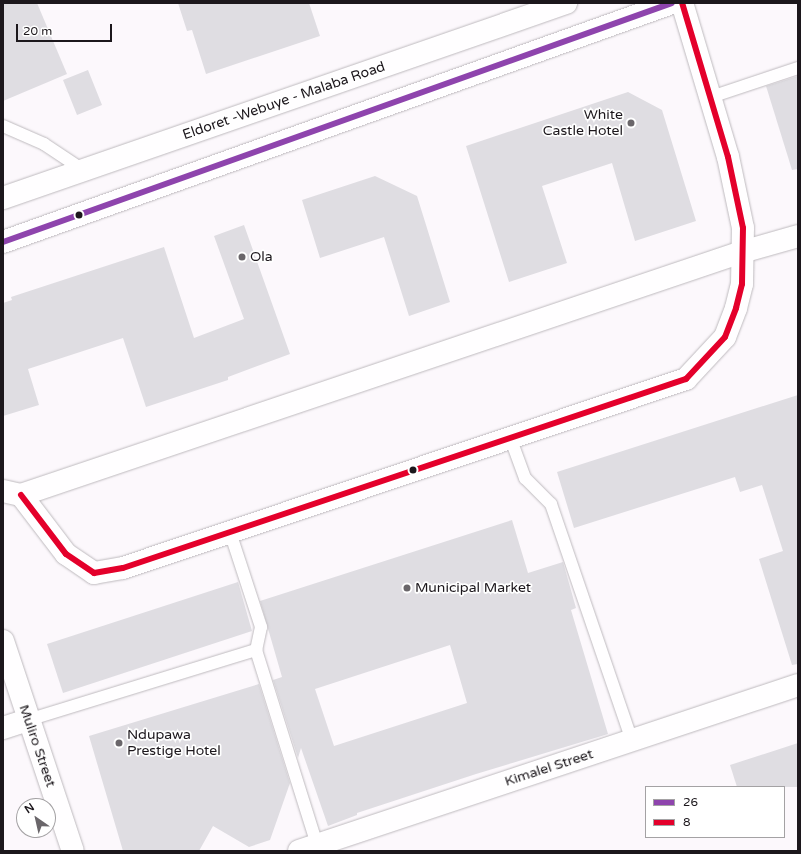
<!DOCTYPE html>
<html>
<head>
<meta charset="utf-8">
<style>
	body { margin:0 }
	#map { position:relative; width:801px; height:854px; overflow:hidden; background:#fcf8fc; font-family:"Varela Round",sans-serif }
	div>[style] { position:absolute }
	.building>* { inset:0; background:#dfdde2 }
	.roads { filter:drop-shadow(0 0 1px #bebabe) drop-shadow(0 0 1px #bebabe) }
	.lane>* { height:12px; margin:-6px; padding:0 6px; transform-origin:6px; border-radius:6px; background:#fffeff }
	.street>* { height:22px; margin:-11px; padding:0 11px; transform-origin:11px; border-radius:11px; background:#fffeff }
	.highway>* { height:22px; margin:-11px; padding:0 11px; transform-origin:11px; border-radius:11px; background:#fffeff }
	.bus-1>* { height:6px; margin:-3px; padding:0 3px; transform-origin:3px; border-radius:3px; background:#8e44ad }
	.bus-2>* { height:6px; margin:-3px; padding:0 3px; transform-origin:3px; border-radius:3px; background:#e4002b }
	.dots>* { width:11px; height:11px; translate:-50% -50%; box-sizing:border-box; border:2px solid #fff; border-radius:50% }
	span { translate:-50% -50%; white-space:nowrap; text-align:center; line-height:1.15; -webkit-text-stroke:3.5px #fff; paint-order:stroke }
	.street-label { font-size:14px; color:#1c171c }
	.poi-label { font-size:14px; color:#1c171c }
	.right { translate:-100% -50%; text-align:right }
	.left { translate:0 -50%; text-align:left }
	.frame { position:absolute; inset:0; border:4px solid #1c171c; pointer-events:none }
	.legend { position:absolute; left:645px; top:786px; width:140px; height:52px; box-sizing:border-box; background:#fff; border:1px solid #a4a2a4; margin:0; padding:5px 7px; list-style:none; font-size:12px; color:#1c171c }
	.legend li { display:flex; align-items:center; gap:8px; height:20px }
	.legend b { width:20px; border:1px solid #a4a2a4 }
	.north { position:absolute; left:16px; top:798px; width:40px; height:40px; box-sizing:border-box; background:#fff; border:1px solid #a4a2a4; border-radius:50%; rotate:326deg; font-size:11px; font-weight:700; line-height:16px; text-align:center; color:#1c171c }
	.north::after { content:''; display:block; margin:auto; width:14px; height:18px; background:#6a666a; clip-path:polygon(50% 0,100% 100%,50% 72%,0 100%) }
	.scale { position:absolute; left:16px; top:24px; width:96px; height:18px; box-sizing:border-box; border:2px solid #1c171c; border-top:0; padding-left:5px; font-size:12px; line-height:14px; white-space:nowrap; color:#1c171c; -webkit-text-stroke:3px #fff; paint-order:stroke }
</style>
</head>
<body>
<div id="map">
	<div class="building">
		<div style="clip-path:polygon(3px 3px,37px 3px,67px 74px,3px 101px)"></div>
		<div style="clip-path:polygon(178px 3px,309px 3px,320px 36px,206px 74px,192px 30px,187px 31px)"></div>
		<div style="clip-path:polygon(88px 70px,102px 105px,77px 115px,63px 80px)"></div>
		<div style="clip-path:polygon(798px 76px,798px 169px,792px 170px,766px 86px)"></div>
		<div style="clip-path:polygon(628px 92px,662px 110px,696px 221px,635px 241px,612px 163px,542px 186px,567px 263px,509px 282px,466px 146px)"></div>
		<div style="clip-path:polygon(375px 176px,417px 196px,450px 302px,409px 316px,384px 237px,320px 258px,302px 200px)"></div>
		<div style="clip-path:polygon(244px 225px,290px 354px,228px 377px,228px 380px,146px 407px,123px 338px,28px 369px,39px 405px,3px 416px,3px 303px,12px 300px,11px 297px,164px 247px,194px 338px,244px 319px,214px 236px)"></div>
		<div style="clip-path:polygon(798px 395px,798px 664px,792px 665px,759px 559px,783px 551px,762px 485px,740px 492px,735px 477px,574px 528px,557px 472px)"></div>
		<div style="clip-path:polygon(evenodd,512px 520px,528px 573px,563px 562px,576px 608px,571px 610px,608px 734px,476px 774px,357px 813px,357px 815px,328px 826px,301px 748px,298px 758px,273px 680px,282px 677px,260px 601px,512px 520px,450px 645px,467px 703px,334px 746px,315px 689px,450px 645px)"></div>
		<div style="clip-path:polygon(238px 582px,252px 631px,63px 693px,47px 644px)"></div>
		<div style="clip-path:polygon(259px 684px,290px 783px,270px 840px,249px 847px,213px 826px,199px 851px,123px 851px,89px 736px)"></div>
		<div style="clip-path:polygon(798px 743px,798px 787px,737px 787px,730px 765px)"></div>
	</div>
	<div class="roads">
		<div class="lane">
			<div style="left:711px;top:97px;width:92px;rotate:-18.4deg"></div>
			<div style="left:3px;top:126px;width:45px;rotate:23.7deg"></div>
			<div style="left:44px;top:144px;width:47px;rotate:33.7deg"></div>
			<div style="left:510px;top:437px;width:44px;rotate:69.9deg"></div>
			<div style="left:525px;top:478px;width:37px;rotate:45deg"></div>
			<div style="left:551px;top:504px;width:250px;rotate:71.1deg"></div>
			<div style="left:230px;top:532px;width:100px;rotate:71.9deg"></div>
			<div style="left:261px;top:627px;width:24px;rotate:102deg"></div>
			<div style="left:256px;top:650px;width:204px;rotate:72.6deg"></div>
			<div style="left:28px;top:720px;width:239px;rotate:-17.1deg"></div>
		</div>
		<div class="street">
			<div style="left:3px;top:491px;width:18px;rotate:13deg"></div>
			<div style="left:21px;top:495px;width:761px;rotate:-18.63deg"></div>
			<div style="left:742px;top:252px;width:58px;rotate:-15.9deg"></div>
			<div style="left:21px;top:495px;width:74px;rotate:52.7deg"></div>
			<div style="left:66px;top:554px;width:34px;rotate:34deg"></div>
			<div style="left:94px;top:573px;width:29px;rotate:-10deg"></div>
			<div style="left:123px;top:568px;width:594px;rotate:-18.56deg"></div>
			<div style="left:686px;top:379px;width:57px;rotate:-47.1deg"></div>
			<div style="left:725px;top:337px;width:31px;rotate:-69deg"></div>
			<div style="left:736px;top:308px;width:25px;rotate:-76deg"></div>
			<div style="left:742px;top:284px;width:56px;rotate:-89deg"></div>
			<div style="left:743px;top:228px;width:73px;rotate:-101.9deg"></div>
			<div style="left:728px;top:157px;width:161px;rotate:-106.6deg"></div>
			<div style="left:3px;top:641px;width:221px;rotate:71.6deg"></div>
			<div style="left:3px;top:728px;width:26px;rotate:-18deg"></div>
			<div style="left:299px;top:851px;width:526px;rotate:-18.4deg"></div>
		</div>
		<div class="highway">
			<div style="left:3px;top:198px;width:596px;rotate:-19.1deg"></div>
			<div style="left:3px;top:242px;width:710px;rotate:-19.66deg"></div>
		</div>
	</div>
	<div class="bus-1">
		<div style="left:3px;top:242px;width:710px;rotate:-19.66deg"></div>
	</div>
	<div class="bus-2">
		<div style="left:21px;top:495px;width:74px;rotate:52.7deg"></div>
		<div style="left:66px;top:554px;width:34px;rotate:34deg"></div>
		<div style="left:94px;top:573px;width:29px;rotate:-10deg"></div>
		<div style="left:123px;top:568px;width:594px;rotate:-18.56deg"></div>
		<div style="left:686px;top:379px;width:57px;rotate:-47.1deg"></div>
		<div style="left:725px;top:337px;width:31px;rotate:-69deg"></div>
		<div style="left:736px;top:308px;width:25px;rotate:-76deg"></div>
		<div style="left:742px;top:284px;width:56px;rotate:-89deg"></div>
		<div style="left:743px;top:228px;width:73px;rotate:-101.9deg"></div>
		<div style="left:728px;top:157px;width:161px;rotate:-106.6deg"></div>
	</div>
	<div class="dots">
		<div style="left:631px;top:123px;background:#6a666a"></div>
		<div style="left:79px;top:215px;background:#1c171c"></div>
		<div style="left:242px;top:257px;background:#6a666a"></div>
		<div style="left:413px;top:470px;background:#1c171c"></div>
		<div style="left:407px;top:588px;background:#6a666a"></div>
		<div style="left:119px;top:743px;background:#6a666a"></div>
	</div>
	<div class="street-label">
		<span style="left:284px;top:101px;rotate:-19deg">Eldoret -Webuye - Malaba Road</span>
		<span style="left:37px;top:746px;rotate:71deg">Muliro Street</span>
		<span style="left:549px;top:768px;rotate:-18deg">Kimalel Street</span>
	</div>
	<div class="poi-label">
		<span class="right" style="left:623px;top:123px">White<br>Castle Hotel</span>
		<span class="left" style="left:250px;top:257px">Ola</span>
		<span class="left" style="left:415px;top:588px">Municipal Market</span>
		<span class="left" style="left:127px;top:743px">Ndupawa<br>Prestige Hotel</span>
	</div>
	<div class="frame"></div>
	<ul class="legend">
	<li><b style="height:5px;background:#8e44ad"></b>26</li>
	<li><b style="height:5px;background:#e4002b"></b>8</li>
	</ul>
	<div class="north">N</div>
	<div class="scale">20 m</div>
</div>
</body>
</html>
